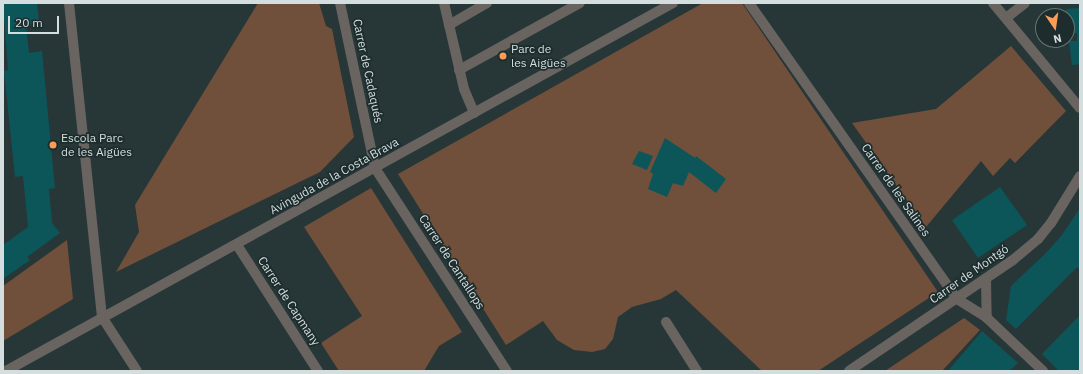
<!DOCTYPE html>
<html>
<head>
<meta charset="utf-8">
<style>
	body { margin:0 }
	#map { position:relative; width:1083px; height:374px; overflow:hidden; background:#273738; font-family:"IBM Plex Sans",sans-serif }
	div>[style] { position:absolute }
	.green>* { inset:0; background:#704f3b }
	.building>* { inset:0; background:#0c5659 }
	.lane>* { height:10px; margin:-5px; padding:0 5px; transform-origin:5px; border-radius:5px; background:#6a6461 }
	.street>* { height:10px; margin:-5px; padding:0 5px; transform-origin:5px; border-radius:5px; background:#6a6461 }
	.dots>* { width:11px; height:11px; translate:-50% -50%; box-sizing:border-box; border:2px solid #1d2d2e; border-radius:50% }
	span { translate:-50% -50%; white-space:nowrap; text-align:center; line-height:1.15; -webkit-text-stroke:3.5px #1d2d2e; paint-order:stroke }
	.poi-label { font-size:12px; color:#d5dedf }
	.left { translate:0 -50%; text-align:left }
	.street-label { font-size:12px; color:#d5dedf }
	.frame { position:absolute; inset:0; border:4px solid #d5dedf; pointer-events:none }
	.north { position:absolute; left:1035px; top:8px; width:40px; height:40px; box-sizing:border-box; background:#1d2d2e; border:1px solid #677475; border-radius:50%; rotate:167deg; font-size:11px; font-weight:700; line-height:16px; text-align:center; color:#d5dedf }
	.north::after { content:''; display:block; margin:auto; width:14px; height:18px; background:#fe9b58; clip-path:polygon(50% 0,100% 100%,50% 72%,0 100%) }
	.scale { position:absolute; left:8px; top:16px; width:51px; height:18px; box-sizing:border-box; border:2px solid #d5dedf; border-top:0; padding-left:5px; font-size:12px; line-height:14px; white-space:nowrap; color:#d5dedf; -webkit-text-stroke:3px #1d2d2e; paint-order:stroke }
</style>
</head>
<body>
<div id="map">
	<div class="green">
		<div style="clip-path:polygon(258px 3px,319px 3px,326px 26px,332px 29px,354px 137px,320px 172px,116px 272px,139px 232px,135px 205px)"></div>
		<div style="clip-path:polygon(703px 3px,742px 3px,938px 292px,818px 371px,762px 371px,676px 290px,661px 299px,632px 307px,618px 317px,613px 339px,605px 349px,592px 352px,574px 350px,557px 340px,543px 321px,506px 345px,398px 174px)"></div>
		<div style="clip-path:polygon(1011px 46px,1066px 111px,1015px 163px,1010px 158px,993px 176px,981px 161px,926px 227px,852px 123px,936px 109px)"></div>
		<div style="clip-path:polygon(371px 188px,462px 332px,439px 346px,424px 371px,339px 371px,321px 343px,362px 316px,304px 227px)"></div>
		<div style="clip-path:polygon(67px 240px,73px 299px,3px 341px,3px 286px)"></div>
		<div style="clip-path:polygon(964px 318px,980px 330px,942px 371px,885px 371px)"></div>
	</div>
	<div class="building">
		<div style="clip-path:polygon(3px 3px,37px 3px,39px 23px,26px 25px,29px 53px,42px 51px,55px 188px,49px 189px,52px 223px,60px 233px,27px 257px,30px 260px,3px 279px,3px 245px,28px 227px,23px 176px,15px 177px,4px 71px,8px 70px)"></div>
		<div style="clip-path:polygon(1080px 5px,1080px 64px,1072px 65px,1069px 41px,1077px 41px,1077px 33px,1068px 34px,1066px 9px,1079px 8px)"></div>
		<div style="clip-path:polygon(665px 138px,695px 158px,696px 156px,726px 179px,716px 193px,689px 172px,683px 186px,673px 183px,667px 197px,648px 189px,653px 174px,650px 172px)"></div>
		<div style="clip-path:polygon(639px 151px,653px 156px,647px 170px,632px 164px)"></div>
		<div style="clip-path:polygon(1000px 187px,1027px 225px,978px 258px,952px 220px)"></div>
		<div style="clip-path:polygon(1080px 208px,1080px 270px,1077px 267px,1016px 329px,1006px 320px,1011px 286px,1046px 253px,1062px 235px)"></div>
		<div style="clip-path:polygon(1080px 315px,1080px 371px,1059px 371px,1042px 354px)"></div>
		<div style="clip-path:polygon(982px 331px,1018px 363px,1009px 371px,948px 371px)"></div>
	</div>
	<div class="lane">
		<div style="left:444px;top:3px;width:88px;rotate:76.9deg"></div>
		<div style="left:464px;top:89px;width:26px;rotate:67deg"></div>
		<div style="left:1006px;top:18px;width:24px;rotate:-38deg"></div>
		<div style="left:449px;top:25px;width:44px;rotate:-30.1deg"></div>
		<div style="left:459px;top:70px;width:138px;rotate:-29deg"></div>
	</div>
	<div class="street">
		<div style="left:69px;top:3px;width:316px;rotate:84deg"></div>
		<div style="left:102px;top:317px;width:64px;rotate:57.1deg"></div>
		<div style="left:340px;top:3px;width:169px;rotate:78deg"></div>
		<div style="left:375px;top:168px;width:242px;rotate:57deg"></div>
		<div style="left:749px;top:3px;width:362px;rotate:54.9deg"></div>
		<div style="left:957px;top:299px;width:36px;rotate:32deg"></div>
		<div style="left:987px;top:318px;width:77px;rotate:43.4deg"></div>
		<div style="left:993px;top:3px;width:136px;rotate:50.4deg"></div>
		<div style="left:237px;top:245px;width:150px;rotate:57.3deg"></div>
		<div style="left:986px;top:279px;width:39px;rotate:89deg"></div>
		<div style="left:666px;top:322px;width:58px;rotate:57.7deg"></div>
		<div style="left:6px;top:371px;width:762px;rotate:-28.89deg"></div>
		<div style="left:849px;top:371px;width:198px;rotate:-34.1deg"></div>
		<div style="left:1013px;top:260px;width:33px;rotate:-40deg"></div>
		<div style="left:1038px;top:239px;width:21px;rotate:-51deg"></div>
		<div style="left:1051px;top:223px;width:55px;rotate:-58.3deg"></div>
	</div>
	<div class="dots">
		<div style="left:503px;top:56px;background:#fe9b58"></div>
		<div style="left:53px;top:145px;background:#fe9b58"></div>
	</div>
	<div class="poi-label">
		<span class="left" style="left:511px;top:56px">Parc de<br>les Aigües</span>
		<span class="left" style="left:61px;top:145px">Escola Parc<br>de les Aigües</span>
	</div>
	<div class="street-label">
		<span style="left:368px;top:71px;rotate:78deg">Carrer de Cadaqués</span>
		<span style="left:334px;top:176px;rotate:-29deg">Avinguda de la Costa Brava</span>
		<span style="left:896px;top:190px;rotate:55deg">Carrer de les Salines</span>
		<span style="left:452px;top:262px;rotate:57deg">Carrer de Cantallops</span>
		<span style="left:969px;top:274px;rotate:-35deg">Carrer de Montgó</span>
		<span style="left:289px;top:301px;rotate:57deg">Carrer de Capmany</span>
	</div>
	<div class="frame"></div>
	<div class="north">N</div>
	<div class="scale">20 m</div>
</div>
</body>
</html>
